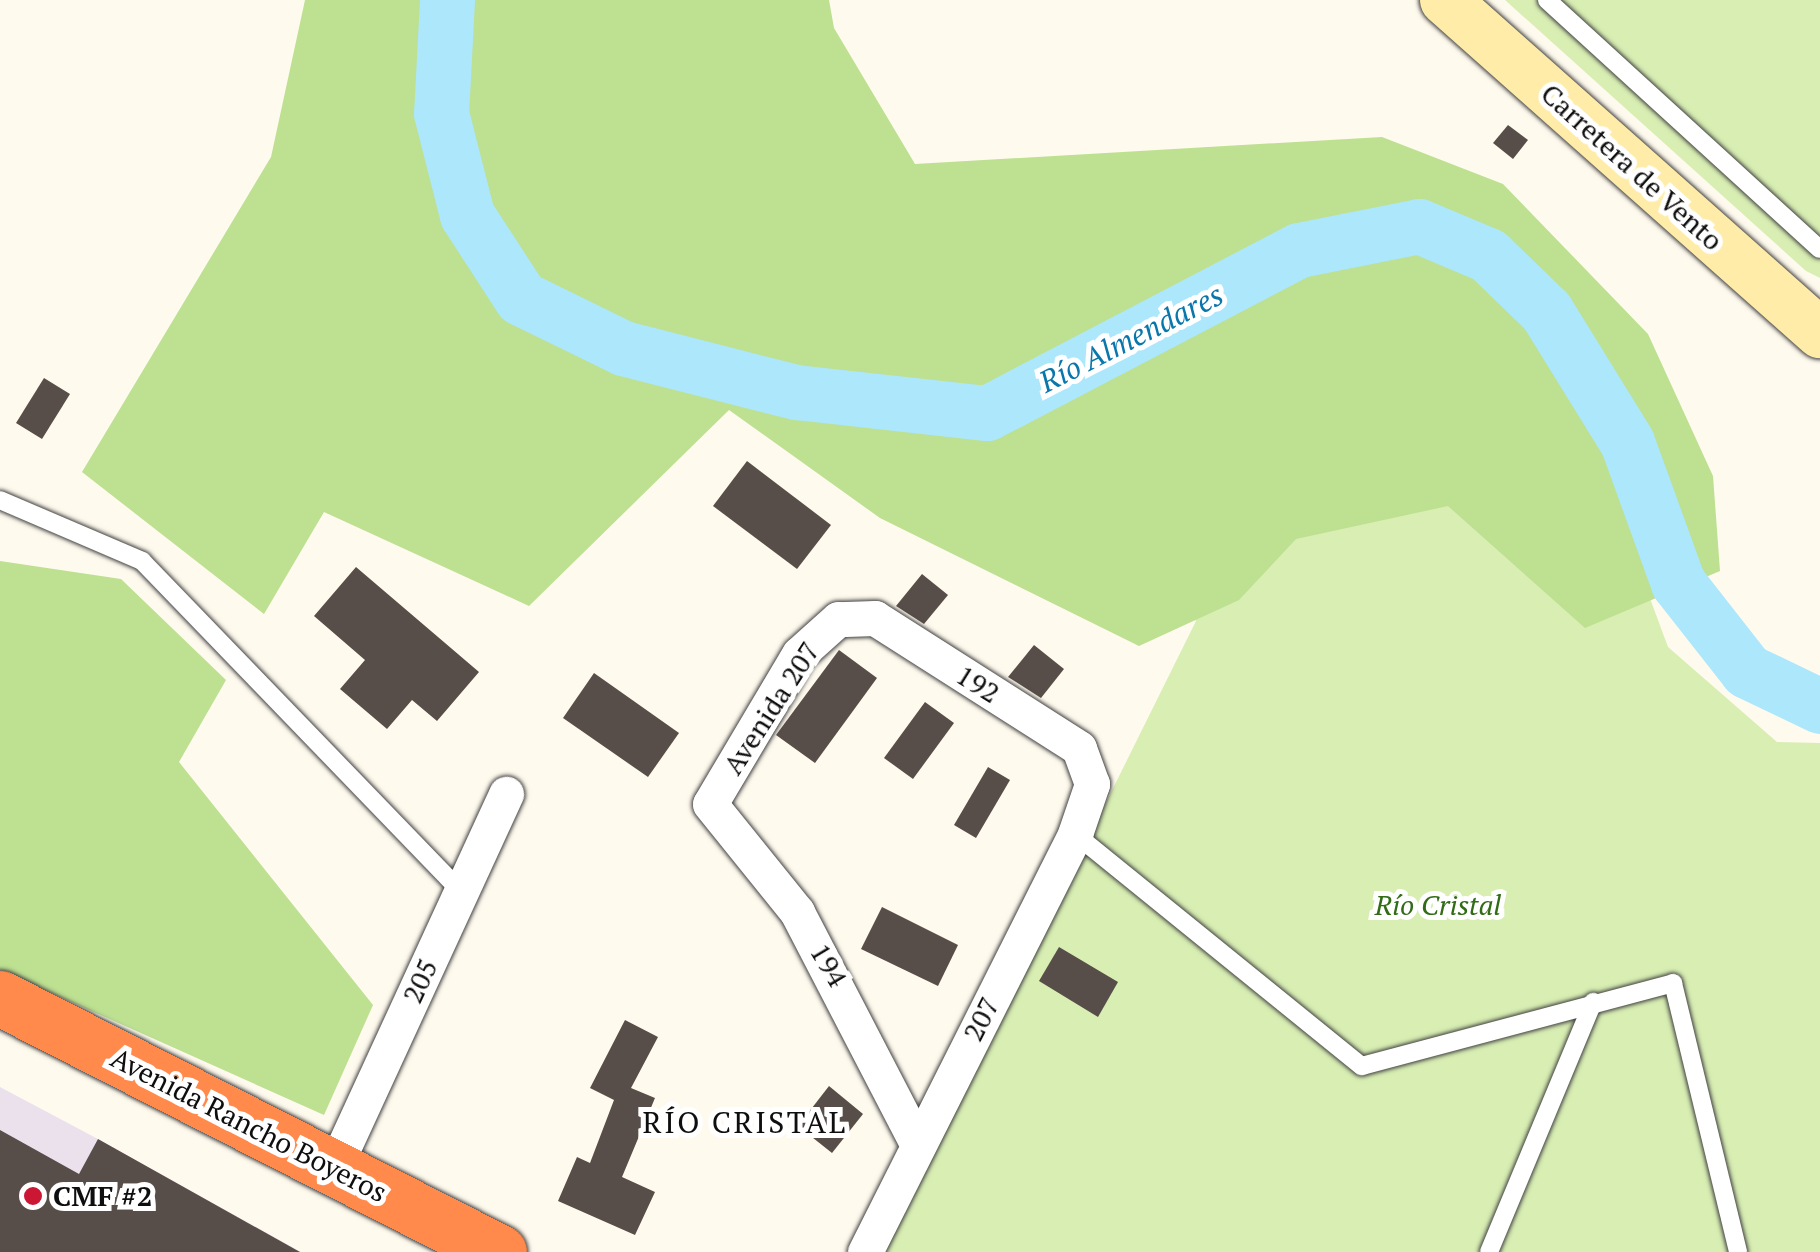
<!DOCTYPE html>
<html>
<head>
<meta charset="utf-8">
<style>
	body { margin:0 }
	#map { position:relative; width:1820px; height:1252px; overflow:hidden; background:#fffaee; font-family:"PT Serif",serif }
	div>[style] { position:absolute }
	.industrial>* { inset:0; background:#ebe1ed }
	.green>* { inset:0; background:#d8eeb3 }
	.forest>* { inset:0; background:#bde091 }
	.river>* { height:55px; margin:-27.5px; padding:0 27.5px; transform-origin:27.5px; border-radius:27.5px; background:#ade7fc }
	.building>* { inset:0; background:#574d49 }
	.roads { filter:drop-shadow(0 0 2px #414141) drop-shadow(0 0 2px #414141) }
	.lane>* { height:18px; margin:-9px; padding:0 9px; transform-origin:9px; border-radius:9px; background:#fff }
	.street>* { height:35px; margin:-17.5px; padding:0 17.5px; transform-origin:17.5px; border-radius:17.5px; background:#fff }
	.secondary>* { height:50px; margin:-25px; padding:0 25px; transform-origin:25px; border-radius:25px; background:#ffeca9 }
	.highway>* { height:55px; margin:-27.5px; padding:0 27.5px; transform-origin:27.5px; border-radius:27.5px; background:#ff8a4c }
	.dots>* { width:28px; height:28px; translate:-50% -50%; box-sizing:border-box; border:5px solid #fff; border-radius:50% }
	span { translate:-50% -50%; white-space:nowrap; text-align:center; line-height:1.15; -webkit-text-stroke:10px #fff; paint-order:stroke }
	.street-label { font-size:28px; color:#0e0e0e }
	.park-label { font-size:28px; color:#326c17; font-style:italic }
	.poi-label { font-size:28px; color:#0e0e0e; font-weight:700 }
	.left { translate:0 -50%; text-align:left }
	.water-label { font-size:30px; color:#0a77ac; font-style:italic }
	.neighbourhood-label { font-size:30px; color:#0e0e0e; letter-spacing:2.5px }
</style>
</head>
<body>
<div id="map">
	<div class="industrial">
		<div style="clip-path:polygon(0 1087px,98px 1139px,301px 1252px,0 1252px)"></div>
	</div>
	<div class="green">
		<div style="clip-path:polygon(1505px 0,1820px 0,1820px 278px,1806px 271px)"></div>
		<div style="clip-path:polygon(1065px 400px,1602px 469px,1668px 647px,1777px 742px,1820px 743px,1820px 1252px,883px 1252px,1196px 621px)"></div>
	</div>
	<div class="forest">
		<div style="clip-path:polygon(305px 0,829px 0,834px 28px,915px 164px,1382px 137px,1503px 184px,1648px 334px,1713px 476px,1720px 571px,1585px 628px,1448px 506px,1296px 539px,1239px 600px,1139px 646px,880px 518px,729px 410px,529px 606px,324px 512px,264px 614px,82px 472px,271px 157px)"></div>
		<div style="clip-path:polygon(0 561px,121px 579px,226px 680px,179px 762px,373px 1005px,324px 1115px,0 970px)"></div>
	</div>
	<div class="river">
		<div style="left:447px;top:0;width:113px;rotate:93deg"></div>
		<div style="left:441px;top:113px;width:105px;rotate:75.7deg"></div>
		<div style="left:467px;top:215px;width:99px;rotate:57deg"></div>
		<div style="left:521px;top:298px;width:114px;rotate:26.1deg"></div>
		<div style="left:623px;top:348px;width:179px;rotate:14.3deg"></div>
		<div style="left:796px;top:392px;width:192px;rotate:6.3deg"></div>
		<div style="left:987px;top:413px;width:352px;rotate:-27.6deg"></div>
		<div style="left:1299px;top:250px;width:122px;rotate:-11.3deg"></div>
		<div style="left:1419px;top:226px;width:75px;rotate:22.8deg"></div>
		<div style="left:1488px;top:255px;width:81px;rotate:44deg"></div>
		<div style="left:1546px;top:311px;width:154px;rotate:58.3deg"></div>
		<div style="left:1627px;top:442px;width:150px;rotate:70.1deg"></div>
		<div style="left:1678px;top:583px;width:112px;rotate:51.9deg"></div>
		<div style="left:1747px;top:671px;width:81px;rotate:25.6deg"></div>
	</div>
	<div class="building">
		<div style="clip-path:polygon(1508px 125px,1528px 140px,1513px 159px,1493px 143px)"></div>
		<div style="clip-path:polygon(44px 378px,70px 394px,42px 439px,16px 423px)"></div>
		<div style="clip-path:polygon(747px 461px,831px 525px,797px 569px,713px 506px)"></div>
		<div style="clip-path:polygon(356px 567px,479px 672px,437px 721px,412px 700px,387px 729px,340px 689px,365px 660px,314px 616px)"></div>
		<div style="clip-path:polygon(922px 574px,948px 595px,924px 624px,896px 606px)"></div>
		<div style="clip-path:polygon(1034px 645px,1064px 669px,1041px 698px,1008px 677px)"></div>
		<div style="clip-path:polygon(839px 650px,877px 678px,815px 763px,776px 735px)"></div>
		<div style="clip-path:polygon(594px 673px,679px 733px,648px 777px,563px 718px)"></div>
		<div style="clip-path:polygon(925px 702px,954px 723px,913px 779px,884px 758px)"></div>
		<div style="clip-path:polygon(988px 767px,1010px 780px,976px 838px,954px 825px)"></div>
		<div style="clip-path:polygon(882px 907px,958px 945px,938px 986px,861px 949px)"></div>
		<div style="clip-path:polygon(1059px 947px,1118px 982px,1098px 1017px,1039px 981px)"></div>
		<div style="clip-path:polygon(625px 1020px,658px 1037px,631px 1088px,655px 1098px,622px 1177px,655px 1192px,635px 1235px,558px 1201px,577px 1157px,590px 1163px,614px 1100px,590px 1088px)"></div>
		<div style="clip-path:polygon(829px 1086px,863px 1114px,832px 1153px,798px 1126px)"></div>
		<div style="clip-path:polygon(0 1130px,79px 1174px,98px 1139px,300px 1252px,0 1252px)"></div>
	</div>
	<div class="roads">
		<div class="lane">
			<div style="left:1547px;top:0;width:369px;rotate:42.4deg"></div>
			<div style="left:0;top:500px;width:155px;rotate:23.2deg"></div>
			<div style="left:142px;top:561px;width:459px;rotate:46deg"></div>
			<div style="left:1075px;top:834px;width:369px;rotate:39deg"></div>
			<div style="left:1362px;top:1066px;width:322px;rotate:-14.9deg"></div>
			<div style="left:1673px;top:983px;width:277px;rotate:76.4deg"></div>
			<div style="left:1489px;top:1252px;width:271px;rotate:-67.4deg"></div>
		</div>
		<div class="street">
			<div style="left:334px;top:1168px;width:412px;rotate:-65.3deg"></div>
			<div style="left:865px;top:1252px;width:468px;rotate:-63.3deg"></div>
			<div style="left:1075px;top:834px;width:53px;rotate:-71.2deg"></div>
			<div style="left:1092px;top:784px;width:38px;rotate:-110deg"></div>
			<div style="left:1079px;top:748px;width:242px;rotate:-147.5deg"></div>
			<div style="left:875px;top:618px;width:37px;rotate:178deg"></div>
			<div style="left:838px;top:619px;width:52px;rotate:138.1deg"></div>
			<div style="left:799px;top:654px;width:174px;rotate:120.7deg"></div>
			<div style="left:710px;top:804px;width:139px;rotate:51.1deg"></div>
			<div style="left:797px;top:912px;width:263px;rotate:62.6deg"></div>
		</div>
		<div class="secondary">
			<div style="left:1445px;top:0;width:502px;rotate:41.61deg"></div>
		</div>
		<div class="highway">
			<div style="left:0;top:998px;width:560px;rotate:26.98deg"></div>
		</div>
	</div>
	<div class="dots">
		<div style="left:33px;top:1196px;background:#cc1734"></div>
	</div>
	<div class="street-label">
		<span style="left:1632px;top:167px;rotate:42deg">Carretera de Vento</span>
		<span style="left:978px;top:684px;rotate:32deg">192</span>
		<span style="left:771px;top:708px;rotate:-57deg">Avenida 207</span>
		<span style="left:829px;top:965px;rotate:59deg">194</span>
		<span style="left:420px;top:981px;rotate:-65deg">205</span>
		<span style="left:981px;top:1019px;rotate:-63deg">207</span>
		<span style="left:249px;top:1125px;rotate:27deg">Avenida Rancho Boyeros</span>
	</div>
	<div class="park-label">
		<span style="left:1438px;top:905px">Río Cristal</span>
	</div>
	<div class="poi-label">
		<span class="left" style="left:53px;top:1196px">CMF #2</span>
	</div>
	<div class="water-label">
		<span style="left:1131px;top:338px;rotate:-27deg">Río Almendares</span>
	</div>
	<div class="neighbourhood-label">
		<span style="left:745px;top:1122px">RÍO CRISTAL</span>
	</div>
</div>
</body>
</html>
